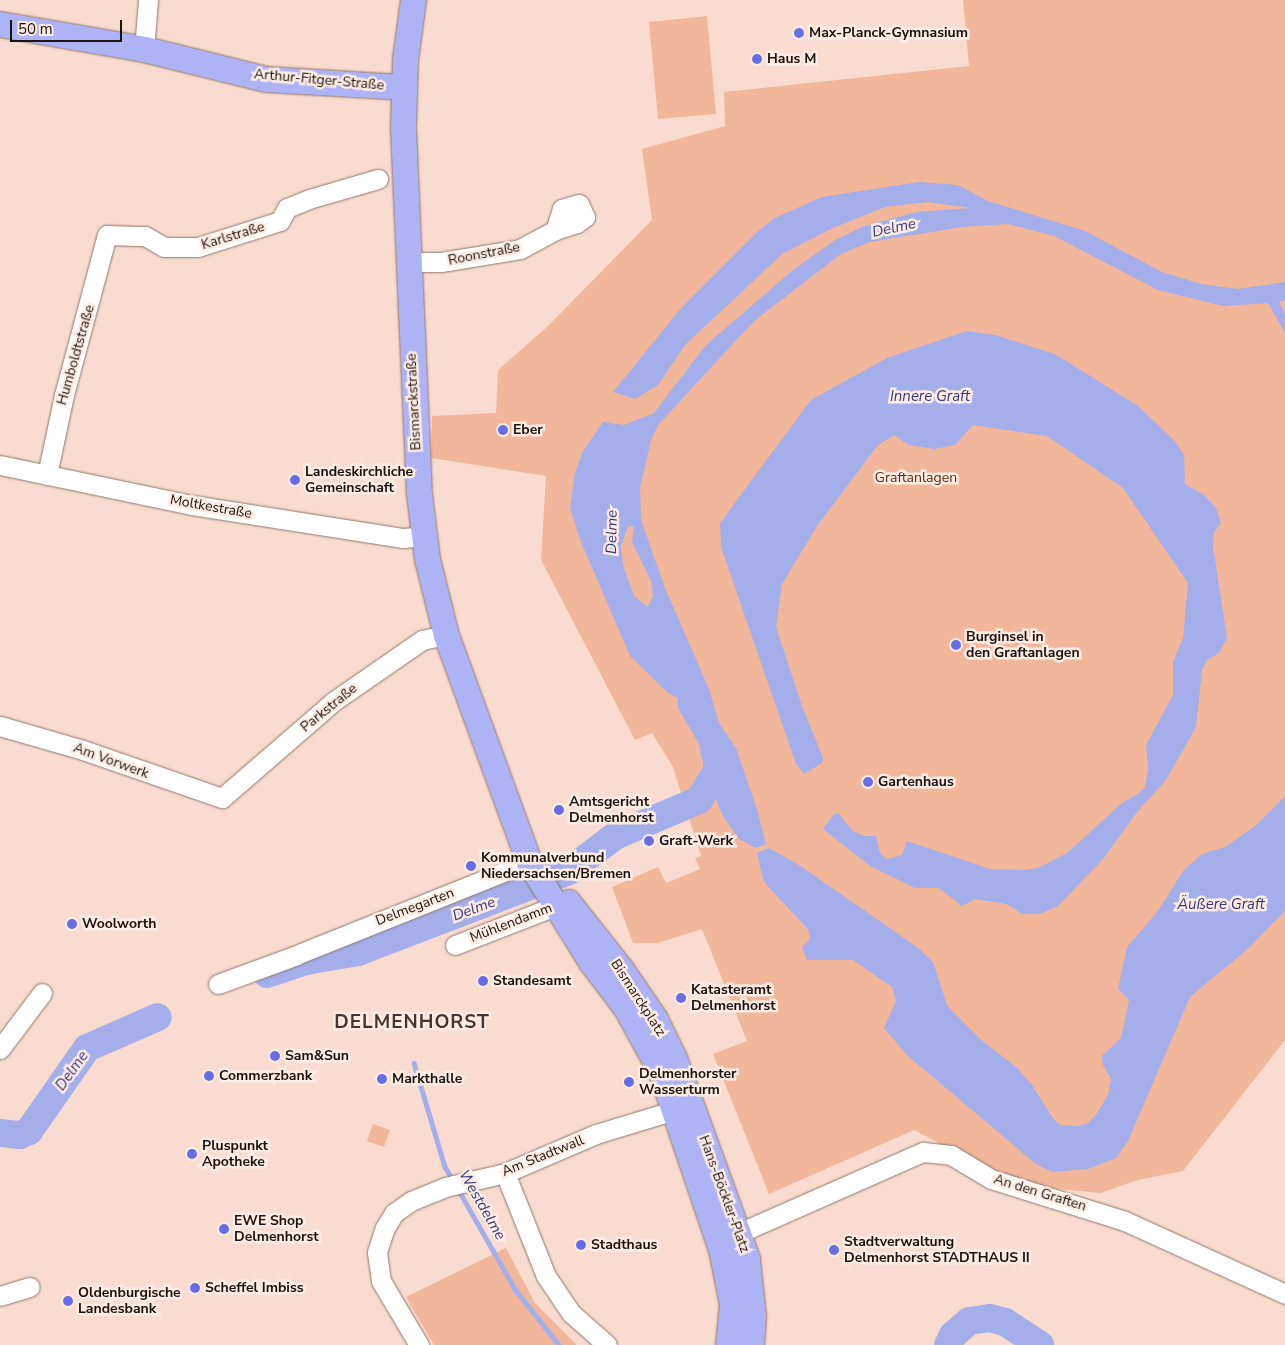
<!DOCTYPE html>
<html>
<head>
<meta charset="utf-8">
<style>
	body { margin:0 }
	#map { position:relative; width:1285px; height:1345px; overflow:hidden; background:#f9dccf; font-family:"Nunito Sans",sans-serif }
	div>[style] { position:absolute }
	.green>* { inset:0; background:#f2b69b }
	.water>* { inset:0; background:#a4aeeb }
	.stream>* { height:4.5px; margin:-2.25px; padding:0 2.25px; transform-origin:2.25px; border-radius:2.25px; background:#a4aeeb }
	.river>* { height:28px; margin:-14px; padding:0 14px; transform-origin:14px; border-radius:14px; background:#a4aeeb }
	.roads { filter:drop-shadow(0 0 1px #8f766b) drop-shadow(0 0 1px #8f766b) }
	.minor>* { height:19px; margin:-9.5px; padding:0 9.5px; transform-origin:9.5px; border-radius:9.5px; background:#fff }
	.major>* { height:25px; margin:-12.5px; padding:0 12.5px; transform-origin:12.5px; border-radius:12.5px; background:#adb3f5 }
	.dots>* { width:14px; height:14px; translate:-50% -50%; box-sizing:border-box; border:2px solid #fdece4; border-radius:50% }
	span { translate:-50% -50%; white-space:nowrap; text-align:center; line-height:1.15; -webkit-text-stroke:5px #fdece4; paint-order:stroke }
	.poi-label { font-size:14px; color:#1b110d; font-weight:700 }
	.left { translate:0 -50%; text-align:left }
	.street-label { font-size:14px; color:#1b110d }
	.park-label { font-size:14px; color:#642907 }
	.water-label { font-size:15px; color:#34387f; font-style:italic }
	.district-label { font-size:19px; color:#493329; font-weight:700; letter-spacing:1px }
	.scale { position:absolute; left:10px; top:20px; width:112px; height:22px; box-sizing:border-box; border:2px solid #1b110d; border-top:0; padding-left:6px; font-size:15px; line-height:18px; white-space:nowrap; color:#1b110d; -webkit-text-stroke:4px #fdece4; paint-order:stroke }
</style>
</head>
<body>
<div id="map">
	<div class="green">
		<div style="clip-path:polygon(963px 0,1285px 0,1285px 1040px,1183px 1171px,1138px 1180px,1100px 1193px,1047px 1188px,988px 1169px,914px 1130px,769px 1194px,713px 1054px,747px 1041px,702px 929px,658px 943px,633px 943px,612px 887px,658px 867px,666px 883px,700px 869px,695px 858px,701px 856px,673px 767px,652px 733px,635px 740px,541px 560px,546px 476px,431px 458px,432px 416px,496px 413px,498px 370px,547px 327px,652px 220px,642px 149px,725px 126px,724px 92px,969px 66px)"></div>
		<div style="clip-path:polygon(707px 16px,716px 114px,658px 119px,649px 22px)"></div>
		<div style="clip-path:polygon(373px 1124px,390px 1130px,384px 1147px,367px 1141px)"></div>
		<div style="clip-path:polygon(506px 1248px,535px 1303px,577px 1345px,434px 1345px,406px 1297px)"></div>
	</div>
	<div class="water">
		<div style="clip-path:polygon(evenodd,919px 182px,958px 185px,988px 201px,1085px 231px,1162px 272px,1201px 284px,1238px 289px,1285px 282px,1285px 300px,1279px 302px,1285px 314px,1285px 333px,1268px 303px,1223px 306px,1158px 290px,1054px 236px,1008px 224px,962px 227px,870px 242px,841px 254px,754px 321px,658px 425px,651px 440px,640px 488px,641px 520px,665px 588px,709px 689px,719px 723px,736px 748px,757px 809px,766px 844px,756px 848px,739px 839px,724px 818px,705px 773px,699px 744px,678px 708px,678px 698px,668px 693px,630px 656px,581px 542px,570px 508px,575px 472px,583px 451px,603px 422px,624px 425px,654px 413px,705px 346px,793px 270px,835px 240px,864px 226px,917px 212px,971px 208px,928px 202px,885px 207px,833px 228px,782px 254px,685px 345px,658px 385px,635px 399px,613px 392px,682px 307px,759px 230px,775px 218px,822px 197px,919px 182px,628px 526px,634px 527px,632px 542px,651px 581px,653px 596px,648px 607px,634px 596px,623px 565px,621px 546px,628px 526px)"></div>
		<div style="clip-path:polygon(967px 331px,995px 335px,1055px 354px,1138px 406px,1174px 440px,1184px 455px,1185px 484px,1204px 495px,1216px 508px,1221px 523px,1214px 532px,1213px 546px,1227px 638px,1219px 653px,1207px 660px,1202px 670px,1196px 727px,1166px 780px,1137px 812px,1103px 859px,1058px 906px,1039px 914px,1022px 914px,1007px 904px,975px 899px,962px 906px,939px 888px,915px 888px,870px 866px,823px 829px,834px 814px,839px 814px,853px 831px,864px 836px,876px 836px,880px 854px,887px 859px,902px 855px,907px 841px,990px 869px,1025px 870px,1038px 868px,1067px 853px,1121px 804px,1139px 793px,1145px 787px,1148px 769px,1146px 745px,1173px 695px,1173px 662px,1183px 638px,1188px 583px,1123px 488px,1047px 436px,973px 425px,955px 445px,934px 449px,909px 445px,894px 435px,878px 445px,817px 526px,782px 584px,776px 627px,802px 706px,823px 758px,822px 763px,804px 774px,796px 764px,721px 547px,720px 523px,811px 400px,887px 358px)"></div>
		<div style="clip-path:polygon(1285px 796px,1285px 911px,1250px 947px,1190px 997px,1128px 1141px,1116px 1158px,1088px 1169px,1052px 1172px,1036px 1164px,908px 1056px,884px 1028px,896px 1001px,892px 987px,853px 960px,807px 960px,802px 947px,810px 939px,808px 929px,770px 889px,763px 879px,757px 853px,769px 848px,799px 865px,917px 947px,933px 962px,947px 1005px,959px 1018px,980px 1039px,1016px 1067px,1032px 1085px,1054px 1120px,1061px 1125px,1079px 1126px,1088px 1123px,1096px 1115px,1108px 1095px,1111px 1079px,1103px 1065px,1102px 1056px,1121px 1038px,1129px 1000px,1118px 989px,1127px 947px,1158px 911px,1183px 871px,1202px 854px,1225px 847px,1255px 826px)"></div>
	</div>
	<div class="stream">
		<div style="left:414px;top:1063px;width:109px;rotate:73.4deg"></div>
		<div style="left:445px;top:1167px;width:15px;rotate:58deg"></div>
		<div style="left:458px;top:1189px;width:115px;rotate:60.3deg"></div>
		<div style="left:515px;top:1289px;width:71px;rotate:51.8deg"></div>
	</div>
	<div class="river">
		<div style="left:267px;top:974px;width:41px;rotate:-18.4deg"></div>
		<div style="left:306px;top:961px;width:53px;rotate:-9.8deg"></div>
		<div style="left:358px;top:952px;width:226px;rotate:-21deg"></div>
		<div style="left:569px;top:871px;width:58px;rotate:-37.3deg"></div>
		<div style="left:615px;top:836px;width:91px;rotate:-23.2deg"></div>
		<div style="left:699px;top:800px;width:39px;rotate:-58deg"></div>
		<div style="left:720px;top:767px;width:18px;rotate:-109deg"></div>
		<div style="left:0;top:1133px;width:20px;rotate:6deg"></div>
		<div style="left:20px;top:1135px;width:10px;rotate:-24deg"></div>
		<div style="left:29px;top:1131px;width:101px;rotate:-55.1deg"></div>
		<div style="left:87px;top:1048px;width:77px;rotate:-23.6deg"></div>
		<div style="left:948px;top:1345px;width:11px;rotate:-63deg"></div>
		<div style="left:953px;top:1335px;width:21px;rotate:-41deg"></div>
		<div style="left:969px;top:1321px;width:21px;rotate:-8deg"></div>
		<div style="left:990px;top:1318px;width:16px;rotate:15deg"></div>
		<div style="left:1005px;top:1322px;width:42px;rotate:33.3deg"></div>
	</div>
	<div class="roads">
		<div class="minor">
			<div style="left:144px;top:49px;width:49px;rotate:-85.3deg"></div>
			<div style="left:410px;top:262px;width:31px"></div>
			<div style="left:441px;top:262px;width:80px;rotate:-9.3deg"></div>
			<div style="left:520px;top:249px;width:40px;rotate:-28deg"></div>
			<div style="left:555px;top:230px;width:23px;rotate:-18deg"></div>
			<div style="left:577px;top:223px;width:10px;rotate:-37deg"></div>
			<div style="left:585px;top:217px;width:14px;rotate:-115deg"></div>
			<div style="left:579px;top:204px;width:18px;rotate:164deg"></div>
			<div style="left:562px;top:209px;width:22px;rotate:108deg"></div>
			<div style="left:0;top:465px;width:196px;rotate:11.8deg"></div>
			<div style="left:192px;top:505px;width:214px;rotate:8.9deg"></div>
			<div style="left:403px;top:538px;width:21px;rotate:-5deg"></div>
			<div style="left:47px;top:475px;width:82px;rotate:-78deg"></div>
			<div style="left:64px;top:395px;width:166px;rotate:-75deg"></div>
			<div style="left:107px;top:235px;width:38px;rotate:2deg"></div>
			<div style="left:145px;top:236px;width:22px;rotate:30deg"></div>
			<div style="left:164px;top:247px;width:34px"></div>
			<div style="left:198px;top:247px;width:86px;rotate:-17.6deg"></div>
			<div style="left:280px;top:221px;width:15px;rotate:-62deg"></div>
			<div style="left:287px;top:208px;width:24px;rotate:-22deg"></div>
			<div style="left:309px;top:199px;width:72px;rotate:-16.2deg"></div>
			<div style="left:0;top:726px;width:86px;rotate:16.1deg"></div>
			<div style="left:83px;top:750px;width:147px;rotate:19.1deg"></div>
			<div style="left:222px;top:798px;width:148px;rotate:-40.9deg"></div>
			<div style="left:334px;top:701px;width:107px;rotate:-34.7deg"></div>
			<div style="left:422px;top:640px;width:25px;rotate:-12deg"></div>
			<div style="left:455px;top:945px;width:121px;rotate:-21.3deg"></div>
			<div style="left:301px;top:953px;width:245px;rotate:-21.8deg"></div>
			<div style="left:218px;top:984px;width:84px;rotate:-20.2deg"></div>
			<div style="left:0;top:1049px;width:70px;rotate:-53.1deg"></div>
			<div style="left:505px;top:1173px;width:111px;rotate:68.3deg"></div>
			<div style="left:546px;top:1276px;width:45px;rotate:56deg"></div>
			<div style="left:571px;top:1313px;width:48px;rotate:41.6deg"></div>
			<div style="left:739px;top:1233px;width:201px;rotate:-23.8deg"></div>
			<div style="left:923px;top:1152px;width:28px;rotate:6deg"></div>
			<div style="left:951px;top:1155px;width:47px;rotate:31deg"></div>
			<div style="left:991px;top:1179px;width:140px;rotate:17.4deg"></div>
			<div style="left:1125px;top:1221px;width:176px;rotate:24.5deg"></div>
			<div style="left:0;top:1296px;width:31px;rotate:-17deg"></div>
			<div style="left:419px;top:1345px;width:74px;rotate:-120.7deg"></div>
			<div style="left:381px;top:1281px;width:29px;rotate:-98deg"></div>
			<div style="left:377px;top:1252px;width:25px;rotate:-72deg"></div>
			<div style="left:385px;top:1228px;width:17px;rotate:-59deg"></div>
			<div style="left:394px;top:1213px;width:21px;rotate:-35deg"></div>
			<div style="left:411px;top:1201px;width:37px;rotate:-22deg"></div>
			<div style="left:445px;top:1187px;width:62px;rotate:-13.1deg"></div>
			<div style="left:505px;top:1173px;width:99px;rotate:-23.2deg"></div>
			<div style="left:596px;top:1134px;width:93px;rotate:-16.9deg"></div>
		</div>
		<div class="major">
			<div style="left:413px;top:0;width:60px;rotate:97.7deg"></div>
			<div style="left:405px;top:59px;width:69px;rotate:91.7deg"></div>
			<div style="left:403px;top:128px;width:366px;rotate:87.5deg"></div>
			<div style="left:419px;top:494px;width:65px;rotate:83deg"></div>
			<div style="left:427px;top:559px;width:78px;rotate:76deg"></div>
			<div style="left:446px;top:635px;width:242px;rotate:69.9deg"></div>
			<div style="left:529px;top:862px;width:118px;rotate:58.2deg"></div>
			<div style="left:591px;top:962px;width:58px;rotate:52.7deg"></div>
			<div style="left:626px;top:1008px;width:73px;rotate:61.3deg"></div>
			<div style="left:661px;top:1072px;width:187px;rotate:71.3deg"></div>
			<div style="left:721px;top:1249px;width:56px;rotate:78.7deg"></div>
			<div style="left:732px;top:1304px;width:41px;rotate:95.6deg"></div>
			<div style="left:0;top:24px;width:146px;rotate:9.8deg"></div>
			<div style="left:144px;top:49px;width:126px;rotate:13.8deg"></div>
			<div style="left:266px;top:79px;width:137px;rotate:3.3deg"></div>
			<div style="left:568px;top:902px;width:85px;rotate:51.7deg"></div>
			<div style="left:621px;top:969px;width:60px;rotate:55.8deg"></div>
			<div style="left:655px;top:1019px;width:43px;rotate:64deg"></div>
			<div style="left:674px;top:1058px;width:214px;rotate:70deg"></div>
			<div style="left:747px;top:1259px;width:57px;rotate:84deg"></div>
			<div style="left:753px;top:1316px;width:29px;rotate:94deg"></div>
		</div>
	</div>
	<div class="dots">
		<div style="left:799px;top:33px;background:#666de6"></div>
		<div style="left:757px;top:59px;background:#666de6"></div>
		<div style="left:503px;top:430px;background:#666de6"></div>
		<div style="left:295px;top:480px;background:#666de6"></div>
		<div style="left:956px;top:645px;background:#666de6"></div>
		<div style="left:868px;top:782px;background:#666de6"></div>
		<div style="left:559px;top:810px;background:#666de6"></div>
		<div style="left:649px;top:841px;background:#666de6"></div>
		<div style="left:471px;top:866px;background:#666de6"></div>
		<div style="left:72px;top:924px;background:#666de6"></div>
		<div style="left:483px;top:981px;background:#666de6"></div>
		<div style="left:681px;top:998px;background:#666de6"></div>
		<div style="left:275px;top:1056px;background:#666de6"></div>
		<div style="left:209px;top:1076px;background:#666de6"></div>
		<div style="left:382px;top:1079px;background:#666de6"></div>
		<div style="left:629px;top:1082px;background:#666de6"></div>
		<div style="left:192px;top:1154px;background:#666de6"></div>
		<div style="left:224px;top:1229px;background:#666de6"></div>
		<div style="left:581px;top:1245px;background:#666de6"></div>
		<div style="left:834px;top:1250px;background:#666de6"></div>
		<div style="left:195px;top:1288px;background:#666de6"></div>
		<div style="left:68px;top:1301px;background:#666de6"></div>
	</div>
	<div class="poi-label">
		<span class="left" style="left:809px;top:33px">Max-Planck-Gymnasium</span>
		<span class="left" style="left:767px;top:59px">Haus M</span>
		<span class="left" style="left:513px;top:430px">Eber</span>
		<span class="left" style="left:305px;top:480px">Landeskirchliche<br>Gemeinschaft</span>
		<span class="left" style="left:966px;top:645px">Burginsel in<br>den Graftanlagen</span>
		<span class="left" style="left:878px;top:782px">Gartenhaus</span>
		<span class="left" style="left:569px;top:810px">Amtsgericht<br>Delmenhorst</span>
		<span class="left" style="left:659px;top:841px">Graft-Werk</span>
		<span class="left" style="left:481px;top:866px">Kommunalverbund<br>Niedersachsen/Bremen</span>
		<span class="left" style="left:82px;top:924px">Woolworth</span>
		<span class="left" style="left:493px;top:981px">Standesamt</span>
		<span class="left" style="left:691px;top:998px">Katasteramt<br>Delmenhorst</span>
		<span class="left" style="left:285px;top:1056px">Sam&amp;Sun</span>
		<span class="left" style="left:639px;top:1082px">Delmenhorster<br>Wasserturm</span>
		<span class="left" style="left:219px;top:1076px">Commerzbank</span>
		<span class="left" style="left:392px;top:1079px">Markthalle</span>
		<span class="left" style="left:202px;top:1154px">Pluspunkt<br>Apotheke</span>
		<span class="left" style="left:234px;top:1229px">EWE Shop<br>Delmenhorst</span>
		<span class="left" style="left:844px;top:1250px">Stadtverwaltung<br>Delmenhorst STADTHAUS II</span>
		<span class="left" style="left:591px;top:1245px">Stadthaus</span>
		<span class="left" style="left:205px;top:1288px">Scheffel Imbiss</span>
		<span class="left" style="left:78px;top:1301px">Oldenburgische<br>Landesbank</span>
	</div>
	<div class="street-label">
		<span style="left:319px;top:80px;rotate:5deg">Arthur-Fitger-Straße</span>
		<span style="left:233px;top:236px;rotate:-17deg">Karlstraße</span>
		<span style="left:484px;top:254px;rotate:-11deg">Roonstraße</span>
		<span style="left:76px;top:355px;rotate:-74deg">Humboldtstraße</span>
		<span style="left:414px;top:402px;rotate:-93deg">Bismarckstraße</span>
		<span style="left:211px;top:507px;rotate:10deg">Moltkestraße</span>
		<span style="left:329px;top:708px;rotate:-39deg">Parkstraße</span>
		<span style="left:111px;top:761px;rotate:20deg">Am Vorwerk</span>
		<span style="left:415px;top:907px;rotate:-21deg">Delmegarten</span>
		<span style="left:511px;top:923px;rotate:-21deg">Mühlendamm</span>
		<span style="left:638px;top:998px;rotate:57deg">Bismarckplatz</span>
		<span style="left:543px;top:1156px;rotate:-22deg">Am Stadtwall</span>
		<span style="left:1040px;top:1193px;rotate:17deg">An den Graften</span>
		<span style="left:724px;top:1194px;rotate:70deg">Hans-Böckler-Platz</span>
	</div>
	<div class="park-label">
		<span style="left:916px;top:478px">Graftanlagen</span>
	</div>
	<div class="water-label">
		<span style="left:894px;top:228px;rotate:-12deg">Delme</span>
		<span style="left:930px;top:397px">Innere Graft</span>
		<span style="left:612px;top:532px;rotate:-89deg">Delme</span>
		<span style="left:1221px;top:905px">Äußere Graft</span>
		<span style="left:474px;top:909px;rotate:-20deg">Delme</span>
		<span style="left:72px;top:1071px;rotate:-54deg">Delme</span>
		<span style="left:482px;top:1205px;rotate:60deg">Westdelme</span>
	</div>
	<div class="district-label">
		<span style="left:412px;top:1023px">DELMENHORST</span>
	</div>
	<div class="scale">50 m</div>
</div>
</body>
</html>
